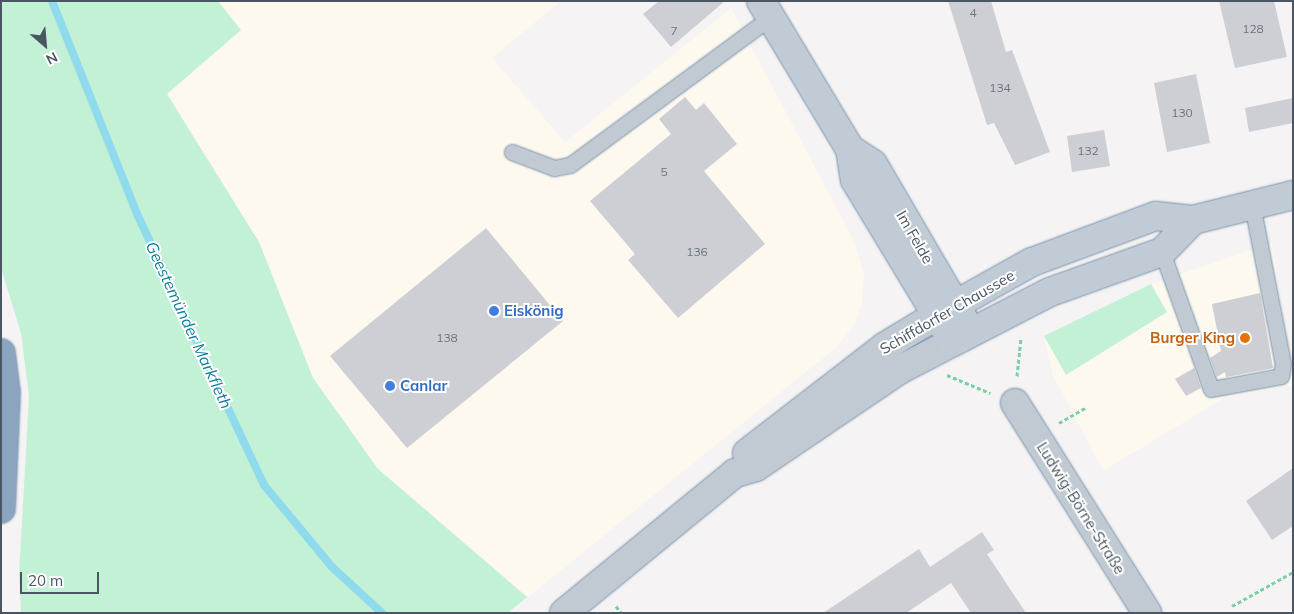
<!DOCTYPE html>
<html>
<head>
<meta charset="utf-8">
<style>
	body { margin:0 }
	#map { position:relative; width:1294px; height:614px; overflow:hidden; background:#f5f3f3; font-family:Mulish,sans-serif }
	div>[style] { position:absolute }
	.commercial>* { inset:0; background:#fdf9ef }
	.green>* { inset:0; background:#c3f1d5 }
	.stream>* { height:8px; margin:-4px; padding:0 4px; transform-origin:4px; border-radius:4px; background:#90daee }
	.building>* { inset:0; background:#cdcfd5 }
	.path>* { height:3px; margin-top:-1.5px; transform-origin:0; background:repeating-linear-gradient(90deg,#7ad0a6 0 4px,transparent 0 6.5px) }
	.roads { filter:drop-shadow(0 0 1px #7690ad) drop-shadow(0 0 1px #7690ad) }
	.service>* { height:15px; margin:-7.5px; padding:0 7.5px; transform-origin:7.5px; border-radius:7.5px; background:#c1cad2 }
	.minor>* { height:28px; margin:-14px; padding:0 14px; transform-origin:14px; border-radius:14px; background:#c1cad2 }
	.tertiary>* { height:28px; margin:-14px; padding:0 14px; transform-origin:14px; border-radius:14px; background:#c1cad2 }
	.secondary>* { height:28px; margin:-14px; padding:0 14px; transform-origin:14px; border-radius:14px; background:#c1cbd6 }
	.motorway>* { height:28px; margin:-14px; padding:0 14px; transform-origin:14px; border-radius:14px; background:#8ba5c1 }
	.dots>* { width:14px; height:14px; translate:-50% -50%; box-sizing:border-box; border:2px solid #fff; border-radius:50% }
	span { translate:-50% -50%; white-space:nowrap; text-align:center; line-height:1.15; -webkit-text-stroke:4px #fff; paint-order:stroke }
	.number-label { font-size:12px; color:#6b747e }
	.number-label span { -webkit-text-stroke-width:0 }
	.street-label { font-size:15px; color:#4a5661 }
	.shop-label { font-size:15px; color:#366cbe; font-weight:700 }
	.left { translate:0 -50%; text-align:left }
	.food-label { font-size:15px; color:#c56008; font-weight:700 }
	.right { translate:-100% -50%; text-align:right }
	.water-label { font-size:16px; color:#0c7c9b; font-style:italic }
	.frame { position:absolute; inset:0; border:2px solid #4a5661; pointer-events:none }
	.north { position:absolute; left:20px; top:20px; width:50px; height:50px; -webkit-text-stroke:4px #fff; paint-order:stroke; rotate:153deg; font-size:14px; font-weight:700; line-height:20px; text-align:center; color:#4a5661 }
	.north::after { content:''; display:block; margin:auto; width:18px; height:22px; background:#4a5661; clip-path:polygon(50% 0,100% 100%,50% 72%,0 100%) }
	.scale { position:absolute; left:20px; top:572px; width:79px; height:22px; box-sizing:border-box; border:2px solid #4a5661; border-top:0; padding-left:6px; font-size:15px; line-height:18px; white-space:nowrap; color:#4a5661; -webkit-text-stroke:4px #fff; paint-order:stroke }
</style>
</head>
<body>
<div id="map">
	<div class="commercial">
		<div style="clip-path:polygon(218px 1px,561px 1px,492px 58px,565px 142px,731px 8px,855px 243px,864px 275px,862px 304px,854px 325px,838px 346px,528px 597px,378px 469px,313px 378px,259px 242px,167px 94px,241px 30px)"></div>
		<div style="clip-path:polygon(1272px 243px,1293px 385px,1224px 398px,1103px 471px,1053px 375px,1044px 336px,1151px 284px)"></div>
	</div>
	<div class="green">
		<div style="clip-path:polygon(1px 1px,218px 1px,241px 30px,167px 94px,259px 242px,313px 378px,378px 469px,527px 597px,508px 613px,21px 613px,19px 575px,29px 396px,21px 333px,1px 268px)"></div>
		<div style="clip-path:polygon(1151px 284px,1167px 312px,1066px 375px,1044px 336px)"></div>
	</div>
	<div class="stream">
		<div style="left:52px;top:1px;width:232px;rotate:68.2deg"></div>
		<div style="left:138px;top:216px;width:297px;rotate:64.9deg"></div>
		<div style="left:264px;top:485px;width:107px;rotate:50.3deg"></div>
		<div style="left:332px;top:567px;width:68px;rotate:42.6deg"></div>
	</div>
	<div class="building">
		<div style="clip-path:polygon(659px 1px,725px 1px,671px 47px,643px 14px)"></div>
		<div style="clip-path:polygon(948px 1px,991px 1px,1006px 52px,1012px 50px,1050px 152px,1015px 165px,994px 123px,987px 125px)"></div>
		<div style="clip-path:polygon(1219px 1px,1274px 1px,1287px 57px,1235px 68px)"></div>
		<div style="clip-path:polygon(1196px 74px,1210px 143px,1167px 152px,1154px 83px)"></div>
		<div style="clip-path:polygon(685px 97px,696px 110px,704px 103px,737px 144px,704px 171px,765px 244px,678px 318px,628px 260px,635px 254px,590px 201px,671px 134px,659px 119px)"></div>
		<div style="clip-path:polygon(1293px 98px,1293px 123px,1249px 132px,1245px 108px)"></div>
		<div style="clip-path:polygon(1104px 130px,1110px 166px,1072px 172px,1067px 136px)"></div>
		<div style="clip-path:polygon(486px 228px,563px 321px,407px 448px,330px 356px)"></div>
		<div style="clip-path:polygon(1260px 293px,1273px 368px,1226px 377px,1225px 372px,1217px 377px,1210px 358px,1221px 351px,1212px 304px)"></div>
		<div style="clip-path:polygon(1194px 368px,1201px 388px,1186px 396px,1175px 379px)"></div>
		<div style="clip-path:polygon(1293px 468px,1293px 526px,1272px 540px,1246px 501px)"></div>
		<div style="clip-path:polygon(982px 532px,994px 550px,987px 554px,1026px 613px,971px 613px,951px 583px,906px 613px,823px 613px,919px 549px,930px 567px)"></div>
	</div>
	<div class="path">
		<div style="left:947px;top:375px;width:47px;rotate:22.7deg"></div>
		<div style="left:1017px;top:376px;width:38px;rotate:-84deg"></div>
		<div style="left:1059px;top:423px;width:32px;rotate:-30deg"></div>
		<div style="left:616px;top:606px;width:9px;rotate:54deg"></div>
		<div style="left:1232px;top:606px;width:70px;rotate:-29.1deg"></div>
		<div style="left:948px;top:613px;width:3px"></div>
	</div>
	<div class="roads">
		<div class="service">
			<div style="left:512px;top:152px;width:45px;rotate:20.9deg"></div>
			<div style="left:554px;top:168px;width:16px;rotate:-11deg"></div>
			<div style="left:570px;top:165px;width:250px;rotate:-36.4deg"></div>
			<div style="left:1162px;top:252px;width:145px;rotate:70.3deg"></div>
			<div style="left:1211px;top:389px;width:71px;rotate:-10.5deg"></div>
			<div style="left:1281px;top:376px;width:12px;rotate:-81deg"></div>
			<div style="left:1283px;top:364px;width:163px;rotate:-101deg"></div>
		</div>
		<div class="minor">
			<div style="left:1015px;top:403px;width:248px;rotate:57.8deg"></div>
		</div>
		<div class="tertiary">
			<div style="left:747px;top:453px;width:173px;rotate:-37.7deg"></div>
			<div style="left:884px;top:347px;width:62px;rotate:-31.1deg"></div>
			<div style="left:564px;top:613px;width:221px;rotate:-39.3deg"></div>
			<div style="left:735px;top:473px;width:22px;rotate:-16deg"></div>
			<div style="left:756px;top:467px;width:173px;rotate:-34.1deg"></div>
			<div style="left:899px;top:370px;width:61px;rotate:-27.4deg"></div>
		</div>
		<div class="secondary">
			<div style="left:761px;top:1px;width:173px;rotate:59deg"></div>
			<div style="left:850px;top:149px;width:31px;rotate:81deg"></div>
			<div style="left:855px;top:180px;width:189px;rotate:58.8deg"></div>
			<div style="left:953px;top:342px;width:109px;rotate:-27.3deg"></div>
			<div style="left:1050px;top:292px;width:119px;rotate:-19.7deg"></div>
			<div style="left:1162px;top:252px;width:45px;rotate:-45.9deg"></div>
			<div style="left:850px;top:149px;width:27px;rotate:33deg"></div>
			<div style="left:873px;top:164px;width:181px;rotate:59.7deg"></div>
			<div style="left:937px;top:315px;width:109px;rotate:-29.2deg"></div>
			<div style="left:1032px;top:262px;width:132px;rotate:-20.4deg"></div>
			<div style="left:1156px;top:216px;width:37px;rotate:6deg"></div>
			<div style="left:1193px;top:220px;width:103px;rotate:-14deg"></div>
		</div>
		<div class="motorway">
			<div style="left:1px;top:353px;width:40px;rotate:82.9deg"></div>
			<div style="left:6px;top:393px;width:116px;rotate:92.5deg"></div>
		</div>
	</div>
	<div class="dots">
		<div style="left:494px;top:311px;background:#3f7fe0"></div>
		<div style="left:1245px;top:338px;background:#e8710a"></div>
		<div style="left:390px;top:386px;background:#3f7fe0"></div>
	</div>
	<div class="number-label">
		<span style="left:973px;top:13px">4</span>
		<span style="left:1253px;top:29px">128</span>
		<span style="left:674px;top:31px">7</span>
		<span style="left:1000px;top:88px">134</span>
		<span style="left:1182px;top:113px">130</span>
		<span style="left:1088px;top:151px">132</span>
		<span style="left:664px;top:172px">5</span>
		<span style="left:697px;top:252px">136</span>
		<span style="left:447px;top:338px">138</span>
	</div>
	<div class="street-label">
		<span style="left:915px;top:237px;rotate:60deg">Im Felde</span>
		<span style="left:947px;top:312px;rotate:-30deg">Schiffdorfer Chaussee</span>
		<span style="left:1081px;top:508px;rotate:58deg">Ludwig-Börne-Straße</span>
	</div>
	<div class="shop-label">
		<span class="left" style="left:504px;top:311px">Eiskönig</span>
		<span class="left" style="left:400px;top:386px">Canlar</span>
	</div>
	<div class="food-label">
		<span class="right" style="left:1235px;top:338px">Burger King</span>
	</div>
	<div class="water-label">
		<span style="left:189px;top:325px;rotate:65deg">Geestemünder Markfleth</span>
	</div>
	<div class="frame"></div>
	<div class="north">N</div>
	<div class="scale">20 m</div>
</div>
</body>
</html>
